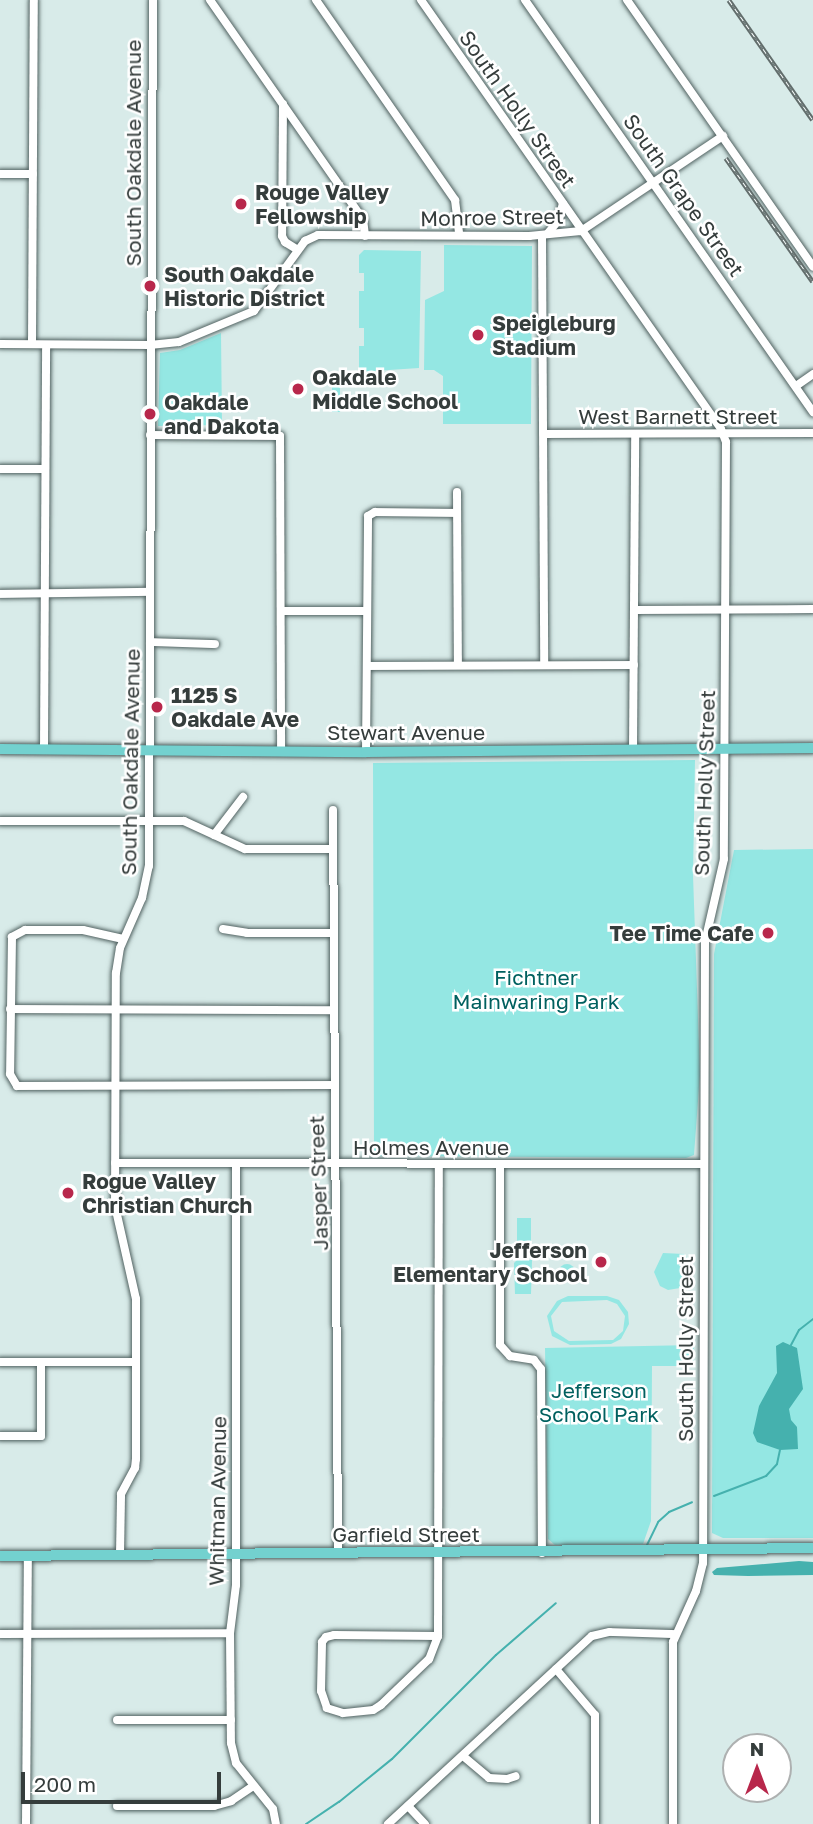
<!DOCTYPE html>
<html>
<head>
<meta charset="utf-8">
<style>
	body { margin:0 }
	#map { position:relative; width:813px; height:1824px; overflow:hidden; background:#d8ebe9; font-family:"Golos Text",sans-serif }
	div>[style] { position:absolute }
	.green>* { inset:0; background:#94e7e3 }
	.round { border-radius:50% }
	.water>* { inset:0; background:#45b1ae }
	.stream>* { height:2px; margin:-1px; padding:0 1px; transform-origin:1px; border-radius:1px; background:#45b1ae }
	.roads { filter:drop-shadow(0 0 2px #516261) drop-shadow(0 0 2px #516261) }
	.minor>* { height:8px; margin:-4px; padding:0 4px; transform-origin:4px; border-radius:4px; background:#fff }
	.major>* { height:10px; margin:-5px; padding:0 5px; transform-origin:5px; border-radius:5px; background:#73d1cf }
	.rail>* { height:4.5px; margin-top:-2.25px; transform-origin:0; background:repeating-linear-gradient(90deg,#fff 0 5px,#626d6c 0 10px); box-sizing:border-box; border-block:2px solid #626d6c }
	.dots>* { width:19px; height:19px; translate:-50% -50%; box-sizing:border-box; border:4px solid #fff; border-radius:50% }
	span { translate:-50% -50%; white-space:nowrap; text-align:center; line-height:1.15; -webkit-text-stroke:5px #fff; paint-order:stroke }
	.street-label { font-size:21px; color:#353d3c }
	.poi-label { font-size:21px; color:#353d3c; font-weight:700 }
	.left { translate:0 -50%; text-align:left }
	.right { translate:-100% -50%; text-align:right }
	.park-label { font-size:21px; color:#00605f }
	.north { position:absolute; left:722px; top:1733px; width:70px; height:70px; box-sizing:border-box; background:#fff; border:2px solid #aeb1b1; border-radius:50%; rotate:0deg; font-size:19px; font-weight:700; line-height:28px; text-align:center; color:#353d3c }
	.north::after { content:''; display:block; margin:auto; width:24px; height:32px; background:#b8274b; clip-path:polygon(50% 0,100% 100%,50% 72%,0 100%) }
	.scale { position:absolute; left:21px; top:1772px; width:200px; height:32px; box-sizing:border-box; border:4px solid #353d3c; border-top:0; padding-left:9px; font-size:21px; line-height:24px; white-space:nowrap; color:#353d3c; -webkit-text-stroke:5px #fff; paint-order:stroke }
</style>
</head>
<body>
<div id="map">
	<div class="green">
		<div style="clip-path:polygon(444px 245px,532px 246px,531px 424px,443px 424px,443px 376px,434px 370px,424px 370px,425px 300px,444px 291px)"></div>
		<div style="clip-path:polygon(364px 250px,421px 251px,419px 368px,359px 372px,359px 346px,364px 346px,364px 328px,359px 328px,359px 291px,364px 291px,364px 273px,359px 273px,359px 255px)"></div>
		<div style="clip-path:polygon(221px 333px,222px 425px,158px 426px,160px 353px,180px 350px)"></div>
		<div style="clip-path:polygon(332px 374px,340px 374px,340px 412px,332px 412px)"></div>
		<div style="clip-path:polygon(695px 760px,693px 875px,700px 1074px,694px 1155px,686px 1158px,374px 1156px,373px 763px)"></div>
		<div style="clip-path:polygon(813px 849px,813px 1538px,723px 1538px,712px 1533px,714px 954px,734px 850px)"></div>
		<div style="clip-path:polygon(517px 1218px,531px 1218px,531px 1241px,517px 1241px)"></div>
		<div style="clip-path:polygon(663px 1253px,684px 1254px,689px 1260px,686px 1287px,668px 1290px,660px 1286px,654px 1272px)"></div>
		<div style="clip-path:polygon(517px 1260px,532px 1260px,531px 1294px,515px 1294px,514px 1263px)"></div>
		<div class="round" style="left:559px;top:1264px;width:16px;height:16px"></div>
		<div style="clip-path:polygon(evenodd,607px 1296px,619px 1300px,628px 1312px,629px 1324px,621px 1339px,611px 1344px,570px 1345px,552px 1336px,547px 1316px,557px 1301px,568px 1296px,607px 1296px,607px 1300px,617px 1304px,625px 1316px,623px 1331px,613px 1340px,569px 1341px,554px 1331px,551px 1316px,562px 1302px,607px 1300px)"></div>
		<div style="clip-path:polygon(694px 1345px,694px 1366px,652px 1366px,651px 1521px,643px 1544px,555px 1545px,548px 1539px,545px 1348px)"></div>
	</div>
	<div class="water">
		<div style="clip-path:polygon(783px 1342px,797px 1348px,803px 1389px,789px 1409px,791px 1420px,797px 1427px,798px 1449px,780px 1450px,757px 1442px,753px 1433px,759px 1406px,777px 1373px,776px 1346px)"></div>
		<div style="clip-path:polygon(799px 1561px,813px 1562px,813px 1575px,748px 1576px,714px 1575px,712px 1572px,717px 1568px)"></div>
	</div>
	<div class="stream">
		<div style="left:791px;top:1345px;width:17px;rotate:-62deg"></div>
		<div style="left:799px;top:1330px;width:18px;rotate:-38deg"></div>
		<div style="left:714px;top:1496px;width:56px;rotate:-21deg"></div>
		<div style="left:766px;top:1476px;width:16px;rotate:-47deg"></div>
		<div style="left:777px;top:1464px;width:14px;rotate:-78deg"></div>
		<div style="left:647px;top:1545px;width:25px;rotate:-64deg"></div>
		<div style="left:658px;top:1522px;width:15px;rotate:-42deg"></div>
		<div style="left:669px;top:1512px;width:25px;rotate:-23deg"></div>
		<div style="left:306px;top:1824px;width:40px;rotate:-34deg"></div>
		<div style="left:339px;top:1802px;width:68px;rotate:-39.1deg"></div>
		<div style="left:392px;top:1759px;width:147px;rotate:-45deg"></div>
		<div style="left:496px;top:1655px;width:79px;rotate:-40.9deg"></div>
	</div>
	<div class="roads">
		<div class="minor">
			<div style="left:210px;top:0;width:267px;rotate:55.1deg"></div>
			<div style="left:363px;top:219px;width:17px;rotate:83deg"></div>
			<div style="left:316px;top:0;width:244px;rotate:55.2deg"></div>
			<div style="left:455px;top:200px;width:35px;rotate:83deg"></div>
			<div style="left:421px;top:0;width:523px;rotate:55.03deg"></div>
			<div style="left:721px;top:429px;width:14px;rotate:69deg"></div>
			<div style="left:726px;top:442px;width:417px;rotate:90.3deg"></div>
			<div style="left:724px;top:859px;width:85px;rotate:102.9deg"></div>
			<div style="left:705px;top:942px;width:621px;rotate:90.18deg"></div>
			<div style="left:703px;top:1563px;width:29px;rotate:104deg"></div>
			<div style="left:696px;top:1591px;width:56px;rotate:114.3deg"></div>
			<div style="left:673px;top:1642px;width:182px;rotate:90deg"></div>
			<div style="left:525px;top:0;width:503px;rotate:55.05deg"></div>
			<div style="left:627px;top:0;width:325px;rotate:55.1deg"></div>
			<div style="left:283px;top:104px;width:132px;rotate:90.4deg"></div>
			<div style="left:282px;top:236px;width:7px;rotate:63deg"></div>
			<div style="left:285px;top:242px;width:15px;rotate:32deg"></div>
			<div style="left:0;top:174px;width:33px"></div>
			<div style="left:548px;top:233px;width:17px;rotate:-50deg"></div>
			<div style="left:559px;top:220px;width:17px;rotate:-77deg"></div>
			<div style="left:542px;top:235px;width:430px;rotate:89.7deg"></div>
			<div style="left:32px;top:343px;width:343px;rotate:-89.7deg"></div>
			<div style="left:0;top:344px;width:150px;rotate:0.4deg"></div>
			<div style="left:150px;top:345px;width:29px;rotate:-6deg"></div>
			<div style="left:179px;top:342px;width:81px;rotate:-22.5deg"></div>
			<div style="left:254px;top:311px;width:87px;rotate:-53.9deg"></div>
			<div style="left:305px;top:241px;width:14px;rotate:-25deg"></div>
			<div style="left:318px;top:235px;width:211px;rotate:0.3deg"></div>
			<div style="left:529px;top:236px;width:52px;rotate:-5.5deg"></div>
			<div style="left:581px;top:231px;width:171px;rotate:-33.8deg"></div>
			<div style="left:796px;top:386px;width:21px;rotate:-35deg"></div>
			<div style="left:543px;top:434px;width:270px;rotate:-0.2deg"></div>
			<div style="left:150px;top:435px;width:130px;rotate:0.4deg"></div>
			<div style="left:280px;top:436px;width:316px;rotate:89.8deg"></div>
			<div style="left:0;top:469px;width:45px"></div>
			<div style="left:457px;top:492px;width:173px;rotate:89.7deg"></div>
			<div style="left:0;top:594px;width:150px;rotate:-0.8deg"></div>
			<div style="left:634px;top:610px;width:179px;rotate:-0.3deg"></div>
			<div style="left:281px;top:611px;width:86px"></div>
			<div style="left:150px;top:642px;width:65px;rotate:1.8deg"></div>
			<div style="left:367px;top:666px;width:267px;rotate:-0.2deg"></div>
			<div style="left:44px;top:750px;width:405px;rotate:-89.7deg"></div>
			<div style="left:633px;top:750px;width:316px;rotate:-89.6deg"></div>
			<div style="left:366px;top:752px;width:236px;rotate:-89.5deg"></div>
			<div style="left:368px;top:516px;width:8px;rotate:-30deg"></div>
			<div style="left:375px;top:512px;width:82px;rotate:0.7deg"></div>
			<div style="left:333px;top:810px;width:744px;rotate:89.61deg"></div>
			<div style="left:0;top:821px;width:184px"></div>
			<div style="left:184px;top:821px;width:67px;rotate:24.7deg"></div>
			<div style="left:245px;top:849px;width:87px"></div>
			<div style="left:214px;top:835px;width:48px;rotate:-52.7deg"></div>
			<div style="left:223px;top:929px;width:24px;rotate:9deg"></div>
			<div style="left:247px;top:933px;width:85px"></div>
			<div style="left:123px;top:939px;width:41px;rotate:-167.3deg"></div>
			<div style="left:83px;top:930px;width:58px;rotate:180deg"></div>
			<div style="left:25px;top:930px;width:15px;rotate:152deg"></div>
			<div style="left:12px;top:937px;width:137px;rotate:90.8deg"></div>
			<div style="left:10px;top:1074px;width:14px;rotate:60deg"></div>
			<div style="left:17px;top:1086px;width:315px;rotate:-0.2deg"></div>
			<div style="left:10px;top:1009px;width:322px;rotate:0.2deg"></div>
			<div style="left:115px;top:1163px;width:589px;rotate:0.1deg"></div>
			<div style="left:236px;top:1164px;width:421px;rotate:90deg"></div>
			<div style="left:236px;top:1585px;width:48px;rotate:97.1deg"></div>
			<div style="left:230px;top:1633px;width:110px;rotate:89.5deg"></div>
			<div style="left:231px;top:1743px;width:21px;rotate:76deg"></div>
			<div style="left:236px;top:1763px;width:59px;rotate:51.2deg"></div>
			<div style="left:273px;top:1809px;width:15px;rotate:79deg"></div>
			<div style="left:500px;top:1165px;width:180px;rotate:90deg"></div>
			<div style="left:500px;top:1345px;width:15px;rotate:48deg"></div>
			<div style="left:510px;top:1356px;width:24px;rotate:9deg"></div>
			<div style="left:534px;top:1360px;width:11px;rotate:52deg"></div>
			<div style="left:541px;top:1369px;width:184px;rotate:89.7deg"></div>
			<div style="left:0;top:1362px;width:136px"></div>
			<div style="left:0;top:1436px;width:41px"></div>
			<div style="left:41px;top:1436px;width:74px;rotate:-90deg"></div>
			<div style="left:120px;top:1554px;width:60px;rotate:-89deg"></div>
			<div style="left:121px;top:1494px;width:30px;rotate:-62deg"></div>
			<div style="left:135px;top:1468px;width:9px;rotate:-84deg"></div>
			<div style="left:136px;top:1459px;width:160px;rotate:-90deg"></div>
			<div style="left:136px;top:1299px;width:95px;rotate:-102.7deg"></div>
			<div style="left:115px;top:1206px;width:233px;rotate:-89.8deg"></div>
			<div style="left:116px;top:973px;width:25px;rotate:-81deg"></div>
			<div style="left:120px;top:948px;width:55px;rotate:-66.3deg"></div>
			<div style="left:142px;top:898px;width:33px;rotate:-78deg"></div>
			<div style="left:149px;top:866px;width:866px;rotate:-89.74deg"></div>
			<div style="left:0;top:1634px;width:230px;rotate:-0.2deg"></div>
			<div style="left:334px;top:1635px;width:104px;rotate:0.6deg"></div>
			<div style="left:438px;top:1636px;width:25px;rotate:111deg"></div>
			<div style="left:429px;top:1659px;width:66px;rotate:136.2deg"></div>
			<div style="left:381px;top:1705px;width:9px;rotate:148deg"></div>
			<div style="left:373px;top:1710px;width:30px;rotate:174deg"></div>
			<div style="left:343px;top:1713px;width:17px;rotate:-163deg"></div>
			<div style="left:327px;top:1708px;width:18px;rotate:-109deg"></div>
			<div style="left:321px;top:1691px;width:49px;rotate:-88.8deg"></div>
			<div style="left:322px;top:1642px;width:6px;rotate:-51deg"></div>
			<div style="left:326px;top:1637px;width:8px;rotate:-14deg"></div>
			<div style="left:438px;top:1636px;width:471px;rotate:-89.9deg"></div>
			<div style="left:556px;top:1669px;width:60px;rotate:49.7deg"></div>
			<div style="left:595px;top:1715px;width:109px;rotate:90deg"></div>
			<div style="left:117px;top:1720px;width:114px"></div>
			<div style="left:463px;top:1756px;width:34px;rotate:40deg"></div>
			<div style="left:489px;top:1778px;width:18px;rotate:3deg"></div>
			<div style="left:507px;top:1779px;width:9px;rotate:-18deg"></div>
			<div style="left:117px;top:1806px;width:97px"></div>
			<div style="left:214px;top:1806px;width:18px;rotate:-16deg"></div>
			<div style="left:231px;top:1801px;width:27px;rotate:-34deg"></div>
			<div style="left:408px;top:1806px;width:25px;rotate:47deg"></div>
			<div style="left:26px;top:1824px;width:268px;rotate:-89.6deg"></div>
			<div style="left:388px;top:1824px;width:277px;rotate:-42.7deg"></div>
			<div style="left:592px;top:1636px;width:18px;rotate:-13deg"></div>
			<div style="left:610px;top:1632px;width:65px;rotate:1.8deg"></div>
		</div>
		<div class="major">
			<div style="left:0;top:749px;width:366px;rotate:0.5deg"></div>
			<div style="left:366px;top:752px;width:447px;rotate:-0.5deg"></div>
			<div style="left:0;top:1556px;width:813px;rotate:-0.56deg"></div>
		</div>
	</div>
	<div class="rail">
		<div style="left:729px;top:0;width:146px;rotate:55deg"></div>
		<div style="left:726px;top:158px;width:151px;rotate:54.9deg"></div>
	</div>
	<div class="dots">
		<div style="left:241px;top:204px;background:#b8274b"></div>
		<div style="left:150px;top:286px;background:#b8274b"></div>
		<div style="left:478px;top:335px;background:#b8274b"></div>
		<div style="left:298px;top:389px;background:#b8274b"></div>
		<div style="left:150px;top:414px;background:#b8274b"></div>
		<div style="left:157px;top:707px;background:#b8274b"></div>
		<div style="left:768px;top:933px;background:#b8274b"></div>
		<div style="left:68px;top:1193px;background:#b8274b"></div>
		<div style="left:601px;top:1262px;background:#b8274b"></div>
	</div>
	<div class="street-label">
		<span style="left:518px;top:109px;rotate:55deg">South Holly Street</span>
		<span style="left:133px;top:153px;rotate:-90deg">South Oakdale Avenue</span>
		<span style="left:684px;top:195px;rotate:55deg">South Grape Street</span>
		<span style="left:492px;top:217px;rotate:-1deg">Monroe Street</span>
		<span style="left:678px;top:416px">West Barnett Street</span>
		<span style="left:406px;top:732px">Stewart Avenue</span>
		<span style="left:130px;top:762px;rotate:-89deg">South Oakdale Avenue</span>
		<span style="left:704px;top:783px;rotate:-88deg">South Holly Street</span>
		<span style="left:431px;top:1147px">Holmes Avenue</span>
		<span style="left:318px;top:1183px;rotate:-92deg">Jasper Street</span>
		<span style="left:685px;top:1349px;rotate:-90deg">South Holly Street</span>
		<span style="left:217px;top:1501px;rotate:-89deg">Whitman Avenue</span>
		<span style="left:406px;top:1534px">Garfield Street</span>
	</div>
	<div class="poi-label">
		<span class="left" style="left:255px;top:204px">Rouge Valley<br>Fellowship</span>
		<span class="left" style="left:164px;top:286px">South Oakdale<br>Historic District</span>
		<span class="left" style="left:492px;top:335px">Speigleburg<br>Stadium</span>
		<span class="left" style="left:312px;top:389px">Oakdale<br>Middle School</span>
		<span class="left" style="left:164px;top:414px">Oakdale<br>and Dakota</span>
		<span class="left" style="left:171px;top:707px">1125 S<br>Oakdale Ave</span>
		<span class="right" style="left:754px;top:933px">Tee Time Cafe</span>
		<span class="left" style="left:82px;top:1193px">Rogue Valley<br>Christian Church</span>
		<span class="right" style="left:587px;top:1262px">Jefferson<br>Elementary School</span>
	</div>
	<div class="park-label">
		<span style="left:536px;top:989px">Fichtner<br>Mainwaring Park</span>
		<span style="left:599px;top:1402px">Jefferson<br>School Park</span>
	</div>
	<div class="north">N</div>
	<div class="scale">200 m</div>
</div>
</body>
</html>
